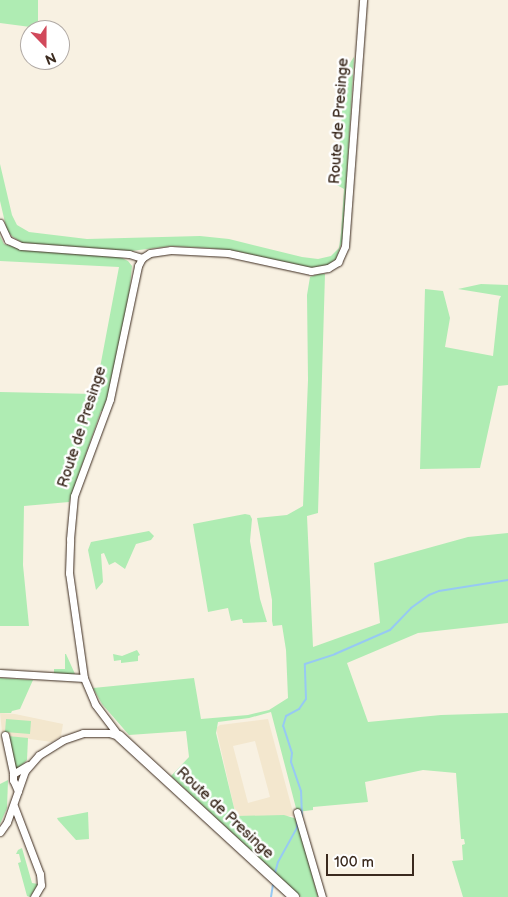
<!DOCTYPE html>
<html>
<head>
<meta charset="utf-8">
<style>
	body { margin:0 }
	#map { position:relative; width:508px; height:897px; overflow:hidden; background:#f8f1e2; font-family:"Balsamiq Sans",sans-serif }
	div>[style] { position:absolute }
	.built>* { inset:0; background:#f3e7ce }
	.green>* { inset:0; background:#afecb3 }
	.stream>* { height:2px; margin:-1px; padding:0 1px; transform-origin:1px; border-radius:1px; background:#97c9f3 }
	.roads { filter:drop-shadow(0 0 1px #3b2a1e) drop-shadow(0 0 1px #3b2a1e) }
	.street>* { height:7px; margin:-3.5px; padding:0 3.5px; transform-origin:3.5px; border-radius:3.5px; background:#fff }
	.secondary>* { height:10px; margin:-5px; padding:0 5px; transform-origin:5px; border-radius:5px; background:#fff }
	span { translate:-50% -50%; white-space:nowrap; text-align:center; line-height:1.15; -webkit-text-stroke:5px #fff; paint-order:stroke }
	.street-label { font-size:15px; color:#3b2a1e }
	.north { position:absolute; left:20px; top:20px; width:50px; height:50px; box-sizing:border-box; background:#fff; border:1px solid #b1aaa5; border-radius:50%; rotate:158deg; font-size:14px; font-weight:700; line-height:20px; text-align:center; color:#3b2a1e }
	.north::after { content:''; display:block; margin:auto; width:18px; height:22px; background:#d1495b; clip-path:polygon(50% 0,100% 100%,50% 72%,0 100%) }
	.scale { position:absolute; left:326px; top:854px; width:88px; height:22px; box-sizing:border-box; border:2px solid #3b2a1e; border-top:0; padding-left:6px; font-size:15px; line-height:18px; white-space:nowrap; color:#3b2a1e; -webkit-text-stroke:4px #fff; paint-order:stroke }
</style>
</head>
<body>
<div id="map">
	<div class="built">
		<div style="clip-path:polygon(0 713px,15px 714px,63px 724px,61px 736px,52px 742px,8px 736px,7px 732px,2px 732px)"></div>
		<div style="clip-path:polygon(evenodd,268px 719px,294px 816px,236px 816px,216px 728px,220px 725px,268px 719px,255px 741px,270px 797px,248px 803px,233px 746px,255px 741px)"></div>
	</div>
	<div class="green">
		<div style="clip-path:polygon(0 0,38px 0,38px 28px,0 23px)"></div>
		<div style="clip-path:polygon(354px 57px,343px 239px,336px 259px,325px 267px,312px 268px,235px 251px,209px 248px,171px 246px,131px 251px,23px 243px,13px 237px,7px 231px,0 201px,0 164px,12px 215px,17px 225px,29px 232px,87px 239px,200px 236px,229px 239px,302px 257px,318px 259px,331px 256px,339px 248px,341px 233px,344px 189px,337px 185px,345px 70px)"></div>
		<div style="clip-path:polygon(0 236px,4px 244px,22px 249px,118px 256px,128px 261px,132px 266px,128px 306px,114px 375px,103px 411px,101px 411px,69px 502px,24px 506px,23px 565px,29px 626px,0 626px,0 392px,95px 394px,119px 267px,0 261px)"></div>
		<div style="clip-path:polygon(319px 274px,325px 274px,318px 513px,307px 516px,313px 647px,380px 623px,374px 563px,468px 537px,508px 533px,508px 623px,418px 633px,347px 663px,368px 722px,441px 715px,508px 713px,508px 897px,463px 897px,452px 861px,463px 860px,462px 845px,465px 844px,464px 839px,461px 839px,456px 773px,423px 770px,365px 782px,368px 802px,313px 807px,313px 810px,297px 812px,271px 712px,249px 718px,218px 722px,216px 733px,236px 816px,284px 815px,297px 819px,318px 897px,301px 897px,171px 776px,189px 757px,186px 731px,129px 735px,102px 704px,93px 688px,194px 678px,201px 719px,248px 715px,269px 710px,288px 698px,286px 650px,282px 625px,273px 626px,272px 621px,272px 600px,257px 518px,287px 515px,303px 506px,308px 380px,307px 295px,310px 277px)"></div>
		<div style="clip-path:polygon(481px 284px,508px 285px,508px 385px,498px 386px,480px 468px,420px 469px,425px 289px,443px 291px,450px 318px,445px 347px,493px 356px,499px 300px,501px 296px,458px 289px)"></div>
		<div style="clip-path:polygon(245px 514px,250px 515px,252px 519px,250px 541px,260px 599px,267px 622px,243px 623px,242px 619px,231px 621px,228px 608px,208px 612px,193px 524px)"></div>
		<div style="clip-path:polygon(149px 531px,154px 536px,151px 540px,136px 544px,125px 569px,115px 562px,109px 565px,104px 553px,101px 554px,103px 582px,96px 590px,88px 550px,91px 542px)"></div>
		<div style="clip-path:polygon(137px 650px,140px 655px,138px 656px,138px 661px,121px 663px,121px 660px,114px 661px,113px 654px,122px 656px)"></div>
		<div style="clip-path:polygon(65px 654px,66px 654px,75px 674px,54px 674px,54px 669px,65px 669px)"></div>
		<div style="clip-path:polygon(0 678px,33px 680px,20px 709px,12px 711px,11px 713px,0 713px)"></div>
		<div style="clip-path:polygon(6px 719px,31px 721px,30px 734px,5px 732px)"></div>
		<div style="clip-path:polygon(8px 736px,28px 738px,27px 760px,18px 769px,15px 768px)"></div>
		<div style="clip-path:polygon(8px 780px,7px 808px,0 824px,0 784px)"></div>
		<div style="clip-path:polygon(88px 812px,89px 839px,76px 840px,58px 820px,57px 818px)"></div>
		<div style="clip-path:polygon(22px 848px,32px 883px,38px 884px,30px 897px,27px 896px,18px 863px,21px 862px,19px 854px,16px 854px,18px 850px)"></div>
	</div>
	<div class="stream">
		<div style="left:302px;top:818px;width:27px;rotate:-92deg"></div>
		<div style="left:301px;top:791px;width:31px;rotate:-109deg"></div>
		<div style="left:291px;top:762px;width:9px;rotate:-84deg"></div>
		<div style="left:292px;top:753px;width:28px;rotate:-108deg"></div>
		<div style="left:283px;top:726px;width:10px;rotate:-73deg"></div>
		<div style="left:286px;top:716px;width:15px;rotate:-28deg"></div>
		<div style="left:299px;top:709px;width:12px;rotate:-55deg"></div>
		<div style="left:306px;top:699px;width:35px;rotate:-92deg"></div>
		<div style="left:305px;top:664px;width:32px;rotate:-18deg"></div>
		<div style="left:335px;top:654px;width:60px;rotate:-23.6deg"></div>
		<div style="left:390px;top:630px;width:30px;rotate:-46deg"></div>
		<div style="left:411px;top:608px;width:22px;rotate:-36deg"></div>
		<div style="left:429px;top:595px;width:11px;rotate:-22deg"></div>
		<div style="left:439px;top:591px;width:70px;rotate:-9.1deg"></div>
		<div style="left:275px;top:873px;width:11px;rotate:-75deg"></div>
		<div style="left:278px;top:862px;width:39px;rotate:-61deg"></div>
		<div style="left:297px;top:828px;width:5px;rotate:-90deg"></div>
		<div style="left:271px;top:897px;width:12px;rotate:-81deg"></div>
	</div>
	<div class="roads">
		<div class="street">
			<div style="left:0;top:223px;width:19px;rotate:65deg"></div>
			<div style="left:8px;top:240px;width:14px;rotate:25deg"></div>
			<div style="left:21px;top:246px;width:108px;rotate:4.2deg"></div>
			<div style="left:129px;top:254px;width:14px;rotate:17deg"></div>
			<div style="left:0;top:673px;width:84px;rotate:3.4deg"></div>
			<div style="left:5px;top:735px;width:40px;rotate:78deg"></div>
			<div style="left:119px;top:736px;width:40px;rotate:-127deg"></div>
			<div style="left:95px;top:704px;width:28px;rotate:-113deg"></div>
			<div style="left:84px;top:678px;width:106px;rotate:-98.1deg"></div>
			<div style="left:69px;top:573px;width:34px;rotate:-88deg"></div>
			<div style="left:70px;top:539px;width:43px;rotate:-84.7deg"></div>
			<div style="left:74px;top:496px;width:103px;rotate:-69.6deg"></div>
			<div style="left:110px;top:399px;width:136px;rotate:-78.1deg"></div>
			<div style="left:138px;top:266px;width:9px;rotate:-63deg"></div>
			<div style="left:142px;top:258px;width:9px;rotate:-32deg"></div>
			<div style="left:150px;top:253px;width:21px;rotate:-8deg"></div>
			<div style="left:171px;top:250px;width:57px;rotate:3deg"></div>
			<div style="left:228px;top:253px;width:85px;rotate:12.2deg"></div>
			<div style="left:311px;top:271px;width:17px;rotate:-10deg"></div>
			<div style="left:328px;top:268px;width:12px;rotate:-31deg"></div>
			<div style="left:338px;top:262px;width:17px;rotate:-66deg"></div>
			<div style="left:345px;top:246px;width:247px;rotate:-85.8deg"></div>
			<div style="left:18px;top:791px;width:12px;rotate:-114deg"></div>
			<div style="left:13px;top:780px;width:6px;rotate:-90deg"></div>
			<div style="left:13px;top:774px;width:17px;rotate:-31deg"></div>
			<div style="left:14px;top:806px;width:73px;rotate:69.1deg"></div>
			<div style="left:40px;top:874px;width:11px;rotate:85deg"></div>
			<div style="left:41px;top:885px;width:14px;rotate:120deg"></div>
			<div style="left:297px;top:812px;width:89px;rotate:73.6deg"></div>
			<div style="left:0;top:832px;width:12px;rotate:-55deg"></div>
			<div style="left:7px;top:822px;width:54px;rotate:-70.6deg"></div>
			<div style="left:25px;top:771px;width:21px;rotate:-49deg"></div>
			<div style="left:39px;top:755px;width:28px;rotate:-32deg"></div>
			<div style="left:63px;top:740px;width:21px;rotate:-19deg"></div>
			<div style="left:83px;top:733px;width:26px"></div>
			<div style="left:109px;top:733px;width:9px;rotate:18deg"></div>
		</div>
		<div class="secondary">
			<div style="left:119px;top:736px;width:238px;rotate:42.6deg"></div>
		</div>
	</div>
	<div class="street-label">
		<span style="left:339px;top:121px;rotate:-86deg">Route de Presinge</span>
		<span style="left:82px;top:427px;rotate:-72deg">Route de Presinge</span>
		<span style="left:225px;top:813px;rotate:43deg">Route de Presinge</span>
	</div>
	<div class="north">N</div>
	<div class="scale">100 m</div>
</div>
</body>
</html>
